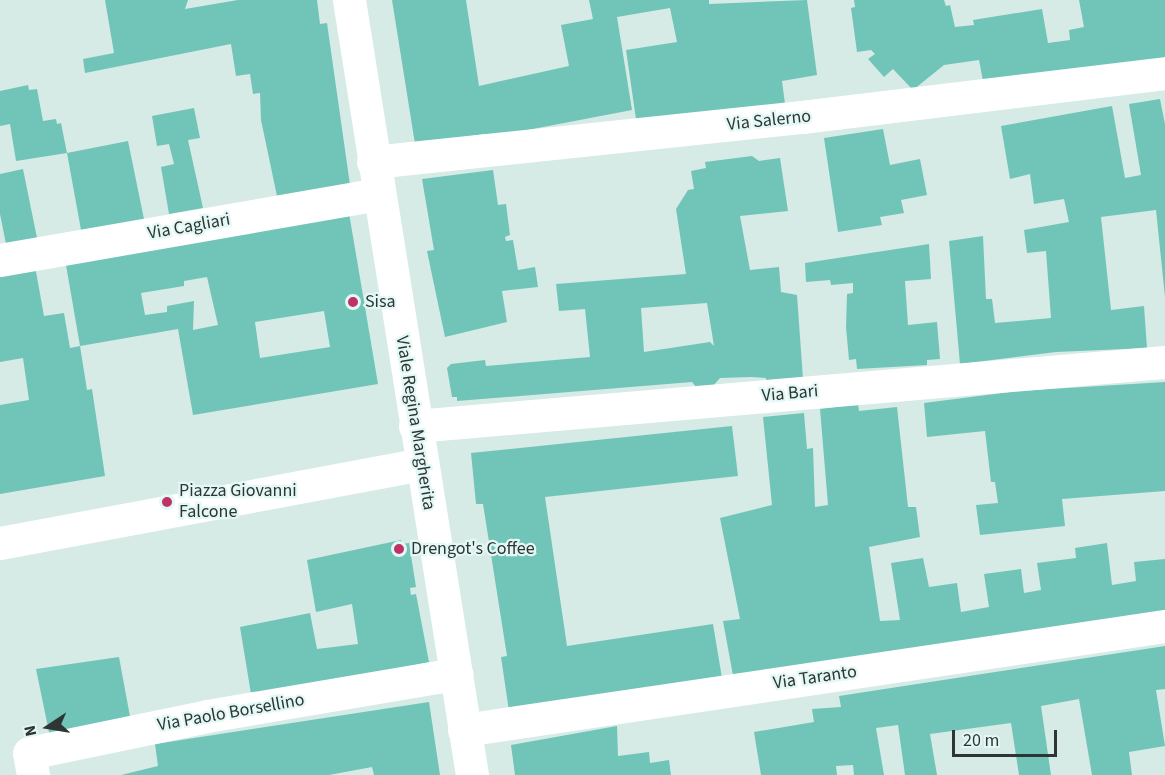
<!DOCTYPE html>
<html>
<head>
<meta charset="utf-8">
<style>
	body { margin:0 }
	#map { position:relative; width:1165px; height:775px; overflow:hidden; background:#d6eae6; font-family:"Source Sans 3",sans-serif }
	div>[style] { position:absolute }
	.building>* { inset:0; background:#71c5b8 }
	.street>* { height:33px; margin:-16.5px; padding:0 16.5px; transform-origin:16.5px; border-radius:16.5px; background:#fff }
	.secondary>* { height:33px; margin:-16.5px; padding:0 16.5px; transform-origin:16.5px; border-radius:16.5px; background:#fff }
	.dots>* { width:16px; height:16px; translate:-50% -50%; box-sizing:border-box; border:3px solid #e3f8f4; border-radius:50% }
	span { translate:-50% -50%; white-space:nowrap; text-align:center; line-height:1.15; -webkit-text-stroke:4.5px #e3f8f4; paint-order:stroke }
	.street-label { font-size:18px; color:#2e3635 }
	.poi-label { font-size:18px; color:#2e3635 }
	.left { translate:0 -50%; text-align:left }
	.north { position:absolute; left:18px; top:697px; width:60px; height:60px; -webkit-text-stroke:4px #e3f8f4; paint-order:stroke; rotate:258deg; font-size:16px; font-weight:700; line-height:24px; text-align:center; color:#2e3635 }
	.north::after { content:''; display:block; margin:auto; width:21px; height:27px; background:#2e3635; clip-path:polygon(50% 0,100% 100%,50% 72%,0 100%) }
	.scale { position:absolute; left:952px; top:730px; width:105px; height:27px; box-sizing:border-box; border:3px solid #2e3635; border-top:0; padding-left:8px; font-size:18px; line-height:21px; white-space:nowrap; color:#2e3635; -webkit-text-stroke:4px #e3f8f4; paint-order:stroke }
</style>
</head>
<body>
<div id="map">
	<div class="building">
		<div style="clip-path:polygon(105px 0,188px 0,185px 9px,238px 0,317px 0,320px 24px,327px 23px,350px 185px,277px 196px,261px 120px,260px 93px,253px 94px,250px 74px,236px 76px,231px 44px,85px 73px,83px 59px,114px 53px)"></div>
		<div style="clip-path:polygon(392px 0,466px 0,479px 86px,569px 66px,561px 25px,593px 19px,589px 0,709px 0,709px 4px,807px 0,817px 75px,782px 81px,785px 104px,637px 126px,626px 50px,677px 42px,670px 8px,617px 17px,632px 110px,486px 138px,485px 134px,415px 144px)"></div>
		<div style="clip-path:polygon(854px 0,944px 0,946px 6px,950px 5px,955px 27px,974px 25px,973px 20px,1042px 9px,1048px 43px,1070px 40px,1069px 30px,1084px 27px,1079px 0,1165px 0,1165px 62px,984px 86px,979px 60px,944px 65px,913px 90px,893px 69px,884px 77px,868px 59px,875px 54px,871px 50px,857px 52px,851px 8px,855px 7px)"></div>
		<div style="clip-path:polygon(28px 85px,29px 90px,37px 89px,43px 121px,56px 119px,57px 124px,61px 123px,67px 153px,16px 161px,10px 124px,0 126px,0 91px)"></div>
		<div style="clip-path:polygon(1160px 99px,1165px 124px,1165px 297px,1156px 210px,1101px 217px,1111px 310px,1144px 306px,1147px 348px,1056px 352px,960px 364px,949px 241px,983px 236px,986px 299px,992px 299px,995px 323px,1051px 318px,1046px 251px,1027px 253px,1024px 230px,1069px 222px,1064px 199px,1034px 204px,1030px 174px,1010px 179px,1001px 126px,1112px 106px,1125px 178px,1141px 175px,1129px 104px)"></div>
		<div style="clip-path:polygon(194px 108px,200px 138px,188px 140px,203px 208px,169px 214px,161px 167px,174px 164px,169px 144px,157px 146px,152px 116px)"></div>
		<div style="clip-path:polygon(883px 129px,890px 165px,920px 159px,927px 195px,901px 200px,904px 213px,880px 217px,882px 225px,838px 232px,824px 138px)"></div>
		<div style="clip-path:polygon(128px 141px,145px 224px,81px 230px,67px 153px)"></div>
		<div style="clip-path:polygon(evenodd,752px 156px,759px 161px,780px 158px,788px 211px,740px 216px,750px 270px,779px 267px,781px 292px,797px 295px,803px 379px,766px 381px,766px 378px,751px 377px,720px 378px,713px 386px,697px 388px,692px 382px,457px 401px,457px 397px,452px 397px,447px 368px,451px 364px,485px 360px,486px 366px,590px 357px,585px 309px,559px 311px,556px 284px,686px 274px,676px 209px,688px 190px,694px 189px,691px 171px,706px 168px,705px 162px,752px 156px,707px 303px,714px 346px,710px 342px,644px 352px,641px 308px,707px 303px)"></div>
		<div style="clip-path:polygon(23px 169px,37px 238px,6px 244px,0 214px,0 174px)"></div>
		<div style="clip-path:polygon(493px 170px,498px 205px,506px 204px,510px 235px,505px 237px,506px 241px,513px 240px,518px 270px,535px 267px,538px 287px,502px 291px,507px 322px,445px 337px,427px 251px,434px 250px,422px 179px)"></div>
		<div style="clip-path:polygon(evenodd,349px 213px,378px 384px,193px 415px,178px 329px,80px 346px,66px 265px,349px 213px,207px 277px,218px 325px,193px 330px,194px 301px,167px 306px,167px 312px,145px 315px,141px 293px,184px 286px,184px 281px,207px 277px,349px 213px,324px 311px,330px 347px,260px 358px,255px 322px,324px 311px)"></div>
		<div style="clip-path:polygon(929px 244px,931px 279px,905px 281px,908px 325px,937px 322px,940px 359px,927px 360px,927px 365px,857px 369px,856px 359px,849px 360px,846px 327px,847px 294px,853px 293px,853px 283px,831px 285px,830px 280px,806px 282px,805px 263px)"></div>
		<div style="clip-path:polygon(35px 266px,44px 316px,64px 313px,70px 348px,80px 346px,87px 390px,92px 389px,105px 476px,0 494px,0 405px,29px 400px,23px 358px,0 362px,0 273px)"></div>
		<div style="clip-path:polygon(1165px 382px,1165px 491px,1062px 499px,1065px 526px,980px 535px,976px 505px,998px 503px,995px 482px,991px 482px,985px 431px,927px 437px,924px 403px,1018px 391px)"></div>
		<div style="clip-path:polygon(858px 404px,859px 411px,897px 407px,908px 507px,916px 507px,920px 537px,869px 547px,880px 621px,900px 620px,891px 563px,923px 558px,929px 587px,957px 583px,961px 612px,989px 607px,984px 574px,1021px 569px,1024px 593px,1041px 590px,1037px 563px,1076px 558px,1075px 548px,1107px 543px,1112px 585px,1136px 581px,1134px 562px,1165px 559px,1165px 617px,734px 681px,723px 621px,740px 619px,720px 518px,772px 505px,763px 417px,804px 413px,807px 449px,813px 448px,815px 507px,828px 505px,820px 409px)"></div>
		<div style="clip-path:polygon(732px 426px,738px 476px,545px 497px,567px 646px,713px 624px,722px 678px,509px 711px,501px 657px,507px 656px,483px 504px,476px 504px,471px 453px)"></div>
		<div style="clip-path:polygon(401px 540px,402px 544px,409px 543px,416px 587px,410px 588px,411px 595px,416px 594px,429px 662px,252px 700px,240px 627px,310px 613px,317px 649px,358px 644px,352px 604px,316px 612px,307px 560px)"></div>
		<div style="clip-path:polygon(1165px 646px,1165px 689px,1156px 690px,1165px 746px,1129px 752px,1132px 775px,1092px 775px,1079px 699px,1041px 706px,1051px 775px,1019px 775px,1011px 723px,930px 734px,937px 775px,905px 775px,898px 725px,876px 728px,884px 775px,854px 775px,853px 765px,836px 766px,837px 775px,761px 775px,754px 732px,814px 722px,812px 709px,841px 707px,839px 696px)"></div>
		<div style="clip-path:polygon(119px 657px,131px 722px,50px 737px,36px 669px)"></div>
		<div style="clip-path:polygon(429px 702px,440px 775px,374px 775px,372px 767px,329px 775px,121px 775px,158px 766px,155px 744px)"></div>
		<div style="clip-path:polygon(617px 726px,618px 756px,649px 752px,650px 763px,669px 760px,671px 775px,515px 775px,511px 745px)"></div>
	</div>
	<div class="street">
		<div style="left:373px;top:162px;width:431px;rotate:-6deg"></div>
		<div style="left:802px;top:117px;width:366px;rotate:-6.9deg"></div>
		<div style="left:0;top:260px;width:383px;rotate:-9.9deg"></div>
		<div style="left:415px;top:426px;width:753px;rotate:-4.88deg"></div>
		<div style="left:0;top:543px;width:428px;rotate:-10.6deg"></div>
		<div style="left:464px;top:730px;width:709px;rotate:-8.44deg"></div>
		<div style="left:33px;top:775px;width:22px;rotate:-100deg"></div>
		<div style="left:29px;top:753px;width:182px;rotate:-11.7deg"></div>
		<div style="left:207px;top:716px;width:253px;rotate:-9.6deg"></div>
	</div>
	<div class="secondary">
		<div style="left:349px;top:0;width:785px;rotate:80.98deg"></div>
	</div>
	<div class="dots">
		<div style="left:353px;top:302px;background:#be3266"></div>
		<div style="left:167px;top:502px;background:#be3266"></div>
		<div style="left:399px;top:549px;background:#be3266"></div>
	</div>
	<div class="street-label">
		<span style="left:769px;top:121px;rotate:-6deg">Via Salerno</span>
		<span style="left:189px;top:227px;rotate:-10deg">Via Cagliari</span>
		<span style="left:790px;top:394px;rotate:-5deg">Via Bari</span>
		<span style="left:415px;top:423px;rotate:81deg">Viale Regina Margherita</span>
		<span style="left:815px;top:678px;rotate:-8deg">Via Taranto</span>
		<span style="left:231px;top:713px;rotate:-10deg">Via Paolo Borsellino</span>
	</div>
	<div class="poi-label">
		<span class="left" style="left:365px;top:302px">Sisa</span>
		<span class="left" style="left:179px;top:502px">Piazza Giovanni<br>Falcone</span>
		<span class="left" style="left:411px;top:549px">Drengot's Coffee</span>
	</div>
	<div class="north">N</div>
	<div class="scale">20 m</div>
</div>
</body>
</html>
